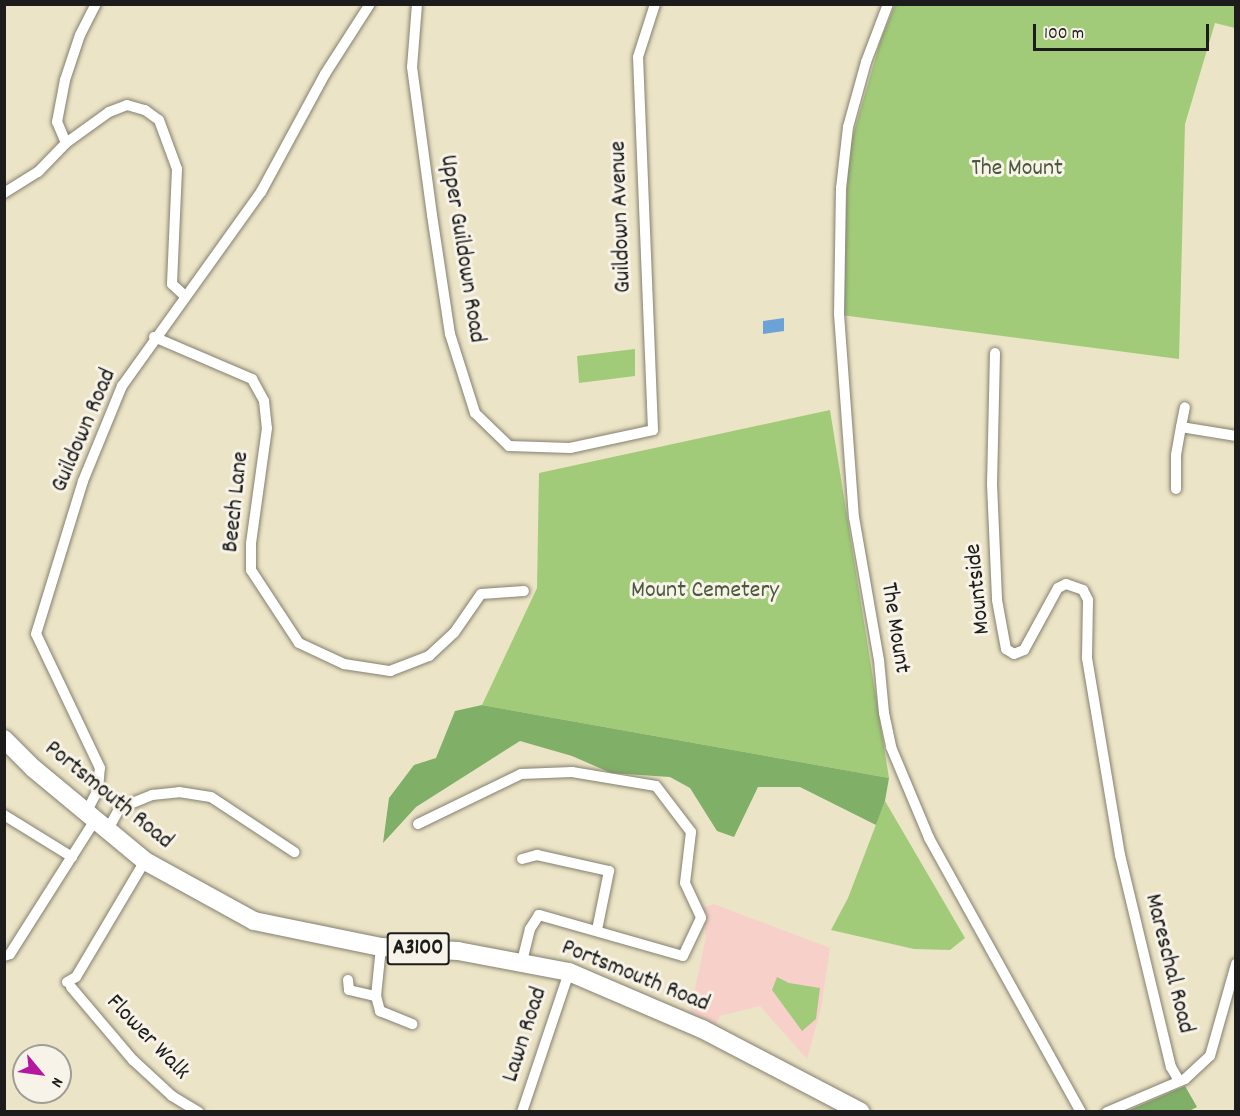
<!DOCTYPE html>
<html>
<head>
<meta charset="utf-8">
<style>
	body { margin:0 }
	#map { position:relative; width:1240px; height:1116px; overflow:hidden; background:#ece4c6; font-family:Dekko,sans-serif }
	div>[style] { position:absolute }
	.built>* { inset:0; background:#f7d1c9 }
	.green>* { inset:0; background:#a1cb78 }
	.forest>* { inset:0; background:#80af68 }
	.water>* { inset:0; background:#6ba3d9 }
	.roads { filter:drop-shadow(0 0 2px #848071) drop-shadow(0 0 2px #848071) }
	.minor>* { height:10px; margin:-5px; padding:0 5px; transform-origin:5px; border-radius:5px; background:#fff }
	.primary>* { height:18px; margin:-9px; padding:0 9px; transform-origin:9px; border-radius:9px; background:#fff }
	span { translate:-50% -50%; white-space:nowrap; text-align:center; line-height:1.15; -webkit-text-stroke:6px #f7f3e8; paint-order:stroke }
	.shield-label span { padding:2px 4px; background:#f7f3e8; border:2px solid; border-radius:4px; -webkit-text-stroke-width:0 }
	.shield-label { font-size:22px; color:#1c1c1c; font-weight:700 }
	.park-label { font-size:24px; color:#4b593c }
	.street-label { font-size:24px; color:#1c1c1c }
	.frame { position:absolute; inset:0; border:6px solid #1c1c1c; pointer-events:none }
	.north { position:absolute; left:12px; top:1044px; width:60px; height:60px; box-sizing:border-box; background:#f7f3e8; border:2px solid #9f9d96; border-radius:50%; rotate:119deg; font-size:16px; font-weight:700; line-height:24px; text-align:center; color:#1c1c1c }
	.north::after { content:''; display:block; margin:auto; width:21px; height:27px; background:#b5179e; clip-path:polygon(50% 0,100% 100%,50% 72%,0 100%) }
	.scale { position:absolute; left:1033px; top:24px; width:176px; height:27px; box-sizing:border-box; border:3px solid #1c1c1c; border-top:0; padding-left:8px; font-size:18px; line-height:21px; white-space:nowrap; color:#1c1c1c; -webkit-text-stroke:4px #f7f3e8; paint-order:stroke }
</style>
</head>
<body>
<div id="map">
	<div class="built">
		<div style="clip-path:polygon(714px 904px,830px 948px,821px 1009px,807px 1059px,760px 1006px,720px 1016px,716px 1024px,690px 1012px,706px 937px,703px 908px)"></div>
	</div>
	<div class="green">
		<div style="clip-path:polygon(895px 5px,1235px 5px,1235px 28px,1215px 23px,1185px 124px,1179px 359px,841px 315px,849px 149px,881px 39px)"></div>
		<div style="clip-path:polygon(635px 349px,635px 376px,579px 383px,577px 356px)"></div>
		<div style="clip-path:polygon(830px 410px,889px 778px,482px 705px,537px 588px,539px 473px)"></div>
		<div style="clip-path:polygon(885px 801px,965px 938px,950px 950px,914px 949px,831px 930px,848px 898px)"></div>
		<div style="clip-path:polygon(777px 977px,789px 983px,820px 988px,816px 1019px,802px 1031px,772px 990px)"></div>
	</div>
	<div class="forest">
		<div style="clip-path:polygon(482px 705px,889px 778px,885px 801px,876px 825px,800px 787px,758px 787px,734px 837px,717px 831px,690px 788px,670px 777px,611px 773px,572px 756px,520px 741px,416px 807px,383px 843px,389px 798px,414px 765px,436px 758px,455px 711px)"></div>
		<div style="clip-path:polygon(1185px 1086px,1197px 1107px,1189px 1111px,1127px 1111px)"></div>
	</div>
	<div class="water">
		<div style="clip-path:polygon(784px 318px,784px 331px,763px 334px,763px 321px)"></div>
	</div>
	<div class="roads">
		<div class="minor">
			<div style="left:417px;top:4px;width:63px;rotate:94.5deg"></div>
			<div style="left:412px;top:67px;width:149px;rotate:82.3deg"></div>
			<div style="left:432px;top:215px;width:120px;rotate:81.4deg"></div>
			<div style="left:450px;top:334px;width:83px;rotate:72.4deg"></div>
			<div style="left:475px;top:413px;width:47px;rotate:44.1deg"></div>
			<div style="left:509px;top:446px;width:61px;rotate:1.9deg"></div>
			<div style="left:570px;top:448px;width:85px;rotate:-12.2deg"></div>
			<div style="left:653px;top:430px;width:373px;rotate:-92.3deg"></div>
			<div style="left:638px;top:57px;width:56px;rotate:-72.2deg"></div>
			<div style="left:888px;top:4px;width:62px;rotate:110.8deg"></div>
			<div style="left:866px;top:62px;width:67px;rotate:105.5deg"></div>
			<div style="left:848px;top:127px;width:61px;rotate:96.5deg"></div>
			<div style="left:841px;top:188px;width:126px;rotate:90.9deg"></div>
			<div style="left:839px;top:314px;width:204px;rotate:85.8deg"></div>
			<div style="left:854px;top:517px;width:145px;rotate:80.1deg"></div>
			<div style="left:879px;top:660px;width:53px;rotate:84.6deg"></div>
			<div style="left:884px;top:713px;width:35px;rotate:78deg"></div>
			<div style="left:891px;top:747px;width:99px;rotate:67.3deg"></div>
			<div style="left:929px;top:838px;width:313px;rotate:61deg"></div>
			<div style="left:66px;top:143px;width:23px;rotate:-113deg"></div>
			<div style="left:57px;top:122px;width:43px;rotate:-79.2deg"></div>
			<div style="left:65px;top:80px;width:47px;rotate:-71.6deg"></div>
			<div style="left:80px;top:35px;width:35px;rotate:-63deg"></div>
			<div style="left:4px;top:193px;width:40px;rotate:-32deg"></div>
			<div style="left:38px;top:172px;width:40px;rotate:-46deg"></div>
			<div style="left:66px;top:143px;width:53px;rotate:-35.8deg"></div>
			<div style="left:109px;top:112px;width:19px;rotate:-21deg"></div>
			<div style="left:127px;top:105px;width:19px;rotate:16deg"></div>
			<div style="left:145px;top:110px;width:17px;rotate:36deg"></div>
			<div style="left:159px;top:120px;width:52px;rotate:69.8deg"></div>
			<div style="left:177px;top:169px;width:115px;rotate:92.5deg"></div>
			<div style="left:172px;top:284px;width:18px;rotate:43deg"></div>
			<div style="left:154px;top:337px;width:107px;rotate:23.2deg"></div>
			<div style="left:252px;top:379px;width:25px;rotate:61deg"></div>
			<div style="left:264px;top:401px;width:27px;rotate:84deg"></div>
			<div style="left:267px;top:428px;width:116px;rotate:97.9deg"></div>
			<div style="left:251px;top:543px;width:27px;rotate:90deg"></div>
			<div style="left:251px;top:570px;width:87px;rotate:56.7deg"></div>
			<div style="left:299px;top:643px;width:50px;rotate:25deg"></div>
			<div style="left:344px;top:664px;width:47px;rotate:8.7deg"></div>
			<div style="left:390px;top:671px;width:42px;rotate:-21deg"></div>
			<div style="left:429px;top:656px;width:34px;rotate:-43deg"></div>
			<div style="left:454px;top:633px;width:47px;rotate:-55.3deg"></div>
			<div style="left:481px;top:594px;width:43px;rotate:-4deg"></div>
			<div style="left:995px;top:353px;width:131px;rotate:91.3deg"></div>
			<div style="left:992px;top:484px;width:116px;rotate:87.5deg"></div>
			<div style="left:997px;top:600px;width:50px;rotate:79.6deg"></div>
			<div style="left:1006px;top:649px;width:9px;rotate:32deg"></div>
			<div style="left:1014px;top:654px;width:11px;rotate:-22deg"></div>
			<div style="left:1024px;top:650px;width:71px;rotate:-61.3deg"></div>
			<div style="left:1058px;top:588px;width:9px;rotate:-27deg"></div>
			<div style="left:1066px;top:584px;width:18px;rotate:19deg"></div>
			<div style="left:1083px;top:590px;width:11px;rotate:63deg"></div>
			<div style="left:1088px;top:600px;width:58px;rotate:91deg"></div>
			<div style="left:1087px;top:658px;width:200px;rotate:80.5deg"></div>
			<div style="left:1120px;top:855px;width:218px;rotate:76.5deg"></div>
			<div style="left:1171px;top:1067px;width:16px;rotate:60deg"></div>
			<div style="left:1181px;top:427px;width:20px;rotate:-79deg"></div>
			<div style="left:1176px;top:489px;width:34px;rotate:-90deg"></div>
			<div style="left:1176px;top:455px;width:28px;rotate:-80deg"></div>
			<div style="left:1181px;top:427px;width:56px;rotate:9.3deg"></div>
			<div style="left:86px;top:813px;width:27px;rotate:-63deg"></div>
			<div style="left:98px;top:789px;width:21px;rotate:-85deg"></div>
			<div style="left:100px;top:768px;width:148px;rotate:-115.5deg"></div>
			<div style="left:36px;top:634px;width:160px;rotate:-72.9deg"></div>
			<div style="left:83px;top:481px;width:103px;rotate:-67.7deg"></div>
			<div style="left:122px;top:386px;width:239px;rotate:-54.4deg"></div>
			<div style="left:261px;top:192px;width:134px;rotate:-61.5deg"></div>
			<div style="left:325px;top:74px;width:83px;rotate:-57.3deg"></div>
			<div style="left:4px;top:815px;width:80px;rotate:31.7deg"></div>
			<div style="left:418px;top:824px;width:114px;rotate:-25.9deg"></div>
			<div style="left:521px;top:774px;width:51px;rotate:-2.2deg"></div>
			<div style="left:572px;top:772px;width:85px;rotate:9.5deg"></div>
			<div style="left:656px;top:786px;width:58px;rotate:52.7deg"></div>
			<div style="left:691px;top:832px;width:51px;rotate:96.7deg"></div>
			<div style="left:685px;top:883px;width:38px;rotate:65deg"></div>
			<div style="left:701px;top:918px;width:42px;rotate:115.3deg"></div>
			<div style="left:683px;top:956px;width:150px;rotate:-164.1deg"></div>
			<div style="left:539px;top:915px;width:17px;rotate:123deg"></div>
			<div style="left:530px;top:929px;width:33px;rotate:104deg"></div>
			<div style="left:107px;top:831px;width:26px;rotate:-61deg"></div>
			<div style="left:120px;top:808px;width:35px;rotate:-22deg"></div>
			<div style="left:152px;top:795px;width:27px;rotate:-6deg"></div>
			<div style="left:179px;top:792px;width:32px;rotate:9deg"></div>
			<div style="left:211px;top:797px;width:100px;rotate:33.5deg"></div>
			<div style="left:522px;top:859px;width:16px;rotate:-15deg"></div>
			<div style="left:537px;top:855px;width:74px;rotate:12.5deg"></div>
			<div style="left:609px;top:871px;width:60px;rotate:101.5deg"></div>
			<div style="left:381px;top:947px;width:49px;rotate:95.8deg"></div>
			<div style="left:376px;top:996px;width:16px;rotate:75deg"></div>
			<div style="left:380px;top:1011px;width:35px;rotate:22deg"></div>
			<div style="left:4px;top:956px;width:6px;rotate:-18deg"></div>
			<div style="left:10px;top:954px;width:159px;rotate:-57.6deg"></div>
			<div style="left:348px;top:980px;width:10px;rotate:84deg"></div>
			<div style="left:349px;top:990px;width:28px;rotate:13deg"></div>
			<div style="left:67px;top:982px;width:10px;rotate:-29deg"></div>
			<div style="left:76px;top:977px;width:135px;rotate:-59.3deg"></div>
			<div style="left:71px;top:987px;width:96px;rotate:49.7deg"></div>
			<div style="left:133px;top:1060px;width:53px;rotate:42.7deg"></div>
			<div style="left:172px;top:1096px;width:31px;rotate:31deg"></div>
			<div style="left:522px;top:1112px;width:148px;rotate:-71.4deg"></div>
			<div style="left:1107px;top:1112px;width:85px;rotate:-22.9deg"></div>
			<div style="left:1185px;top:1079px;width:34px;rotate:-43deg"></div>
			<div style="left:1210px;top:1056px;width:96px;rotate:-74.2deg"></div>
		</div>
		<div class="primary">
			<div style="left:4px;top:739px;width:41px;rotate:45deg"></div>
			<div style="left:33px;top:768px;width:146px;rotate:39.7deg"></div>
			<div style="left:145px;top:861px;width:124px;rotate:28.8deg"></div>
			<div style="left:254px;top:921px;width:130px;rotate:11.6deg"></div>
			<div style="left:381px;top:947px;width:77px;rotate:3deg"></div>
			<div style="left:458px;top:951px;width:113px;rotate:10.7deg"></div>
			<div style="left:569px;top:972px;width:145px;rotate:23.2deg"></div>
			<div style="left:702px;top:1029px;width:179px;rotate:27.6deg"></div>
		</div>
	</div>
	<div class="shield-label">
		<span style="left:418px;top:949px">A3100</span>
	</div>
	<div class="park-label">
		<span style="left:1017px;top:170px">The Mount</span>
		<span style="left:705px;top:592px">Mount Cemetery</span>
	</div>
	<div class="street-label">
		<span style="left:622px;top:217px;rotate:-92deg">Guildown Avenue</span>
		<span style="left:461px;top:249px;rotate:81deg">Upper Guildown Road</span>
		<span style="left:85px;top:431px;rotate:-67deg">Guildown Road</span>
		<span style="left:237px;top:502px;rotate:-84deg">Beech Lane</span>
		<span style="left:979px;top:589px;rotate:-96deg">Mountside</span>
		<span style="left:894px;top:628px;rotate:81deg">The Mount</span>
		<span style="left:108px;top:796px;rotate:39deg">Portsmouth Road</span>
		<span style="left:1168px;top:964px;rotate:76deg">Mareschal Road</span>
		<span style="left:635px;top:977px;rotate:22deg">Portsmouth Road</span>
		<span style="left:526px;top:1035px;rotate:-72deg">Lawn Road</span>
		<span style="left:147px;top:1038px;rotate:46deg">Flower Walk</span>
	</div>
	<div class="frame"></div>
	<div class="north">N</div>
	<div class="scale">100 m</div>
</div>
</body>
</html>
